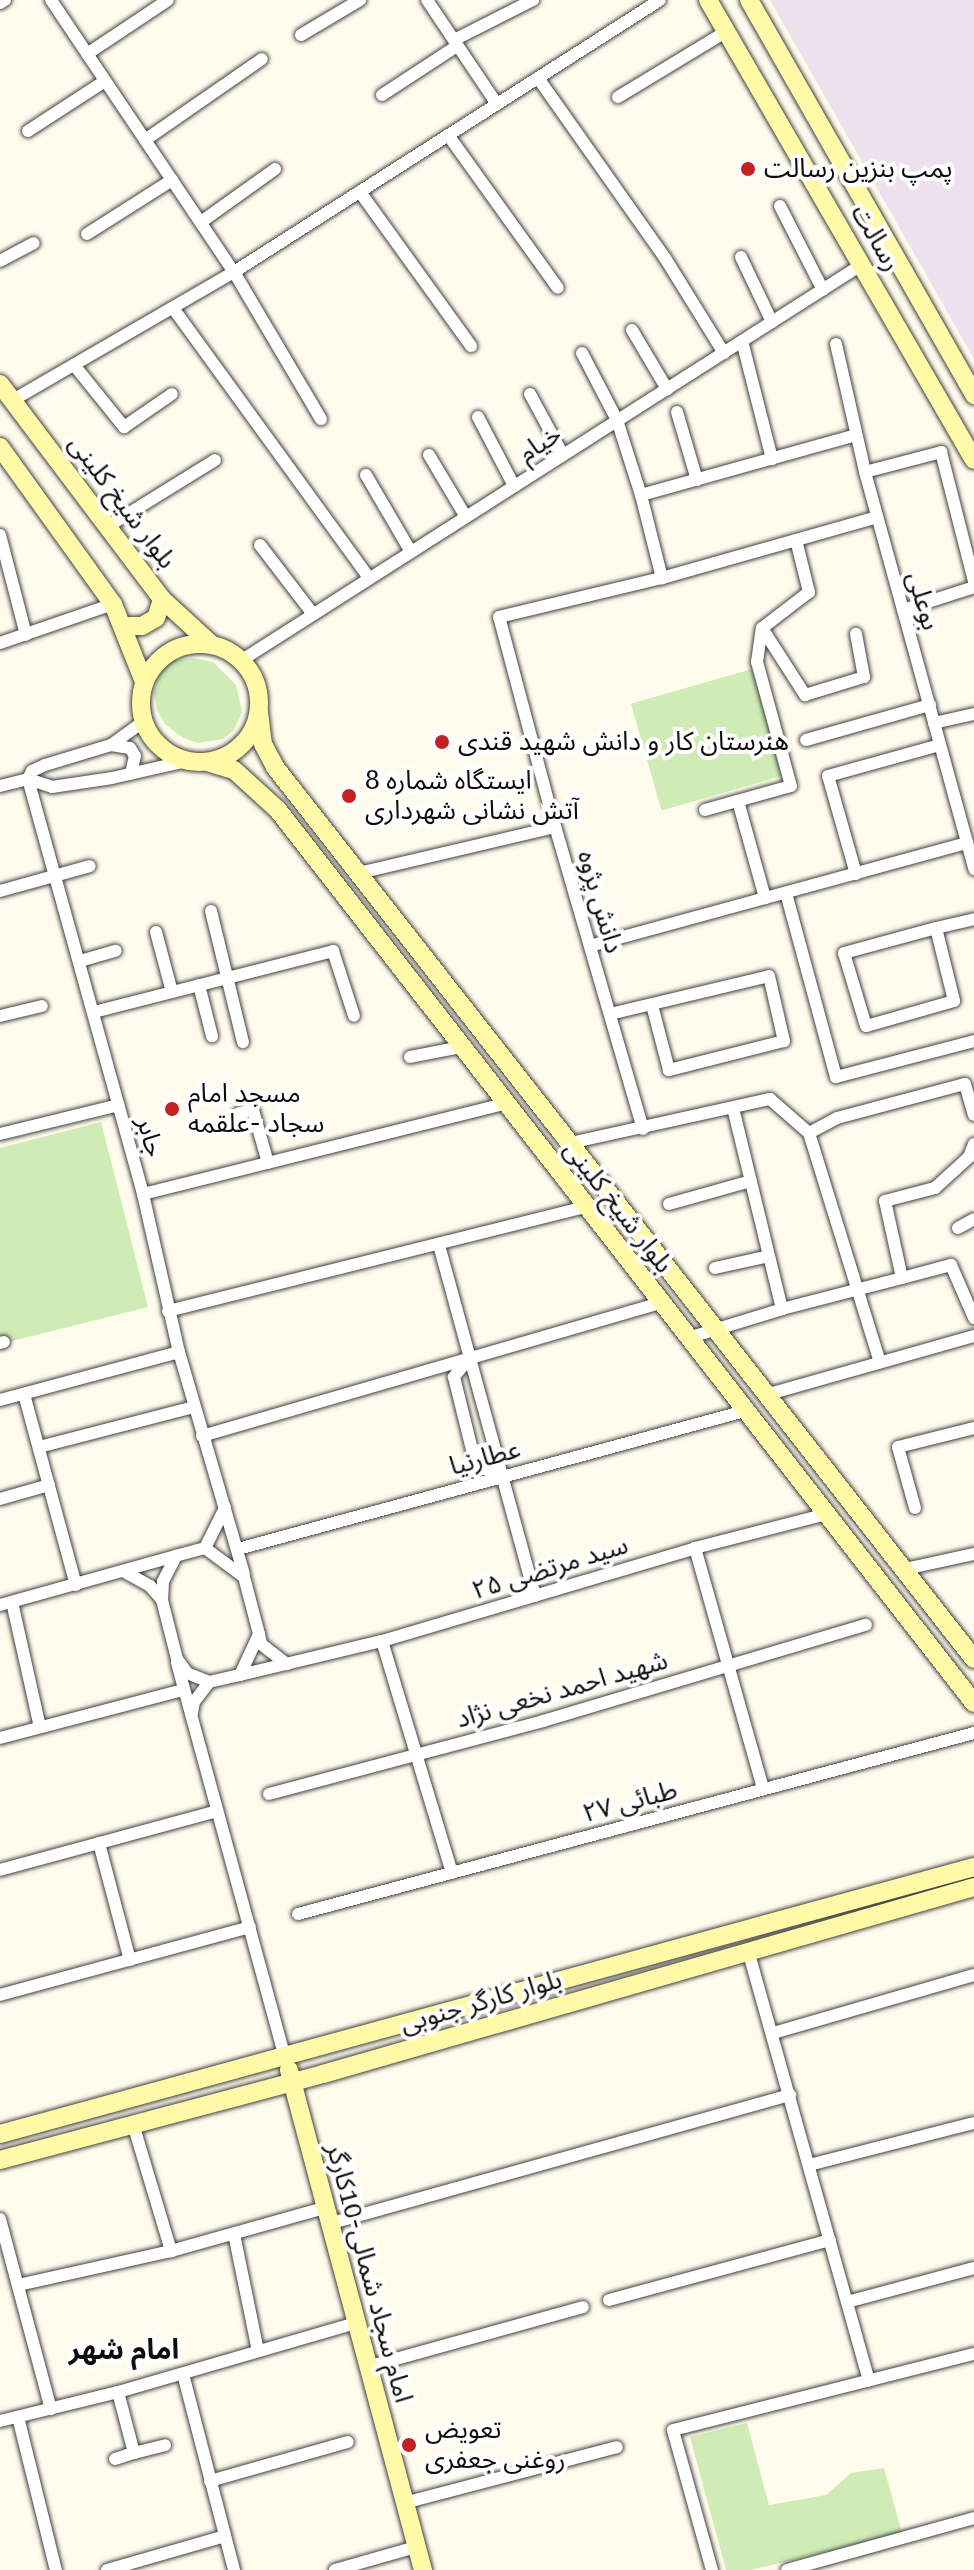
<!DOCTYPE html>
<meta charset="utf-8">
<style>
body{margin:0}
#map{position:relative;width:974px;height:2570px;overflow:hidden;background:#fffced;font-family:"Roboto Serif","Noto Sans Arabic",serif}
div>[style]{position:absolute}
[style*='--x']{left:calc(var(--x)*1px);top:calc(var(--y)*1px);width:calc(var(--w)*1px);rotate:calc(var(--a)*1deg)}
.industrial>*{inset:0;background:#ece1ec}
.green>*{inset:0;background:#cfebb6;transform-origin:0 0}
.roads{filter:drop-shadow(0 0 2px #404040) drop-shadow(0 0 2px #404040)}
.street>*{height:12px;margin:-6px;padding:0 6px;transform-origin:6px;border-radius:6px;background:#fff}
.secondary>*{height:18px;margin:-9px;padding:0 9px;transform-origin:9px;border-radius:9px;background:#fff9a8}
.secondary>.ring{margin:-9px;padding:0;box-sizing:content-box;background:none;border:18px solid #fff9a8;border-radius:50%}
.dots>*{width:22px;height:22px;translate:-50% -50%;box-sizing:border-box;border:4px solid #fff;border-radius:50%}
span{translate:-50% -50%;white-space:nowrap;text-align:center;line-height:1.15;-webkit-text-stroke:8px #fff;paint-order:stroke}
.poi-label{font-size:26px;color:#0d0d0d}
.left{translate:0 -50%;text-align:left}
.street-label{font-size:26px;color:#0d0d0d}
.neighbourhood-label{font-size:28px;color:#0d0d0d;font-weight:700}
</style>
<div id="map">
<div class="industrial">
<div style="clip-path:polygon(770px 0,974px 0,974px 359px)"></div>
</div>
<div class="green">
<div style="clip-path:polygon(192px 658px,213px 662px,236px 685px,242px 712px,234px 730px,223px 739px,198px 743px,183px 738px,165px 724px,157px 710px,154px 692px,159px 674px,172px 661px)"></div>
<div style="left:752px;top:669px;width:111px;height:126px;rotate:74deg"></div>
<div style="clip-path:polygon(101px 1122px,148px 1307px,0 1344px,0 1148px)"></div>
<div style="clip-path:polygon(747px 2423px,769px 2505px,826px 2495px,851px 2473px,884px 2468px,902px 2533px,751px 2570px,726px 2570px,690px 2437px)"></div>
</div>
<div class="roads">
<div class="street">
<div style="--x:51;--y:0;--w:328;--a:56.1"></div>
<div style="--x:234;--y:272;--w:171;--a:59.4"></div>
<div style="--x:427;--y:0;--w:125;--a:56.1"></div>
<div style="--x:0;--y:3;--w:6;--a:-31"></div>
<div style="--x:301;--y:35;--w:69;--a:-30.7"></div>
<div style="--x:454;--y:40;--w:89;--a:-26.9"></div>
<div style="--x:87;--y:54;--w:97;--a:-33.7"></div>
<div style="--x:538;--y:78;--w:220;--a:54.8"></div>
<div style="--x:665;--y:258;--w:112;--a:58.2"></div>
<div style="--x:382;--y:95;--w:90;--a:-33.2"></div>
<div style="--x:618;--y:97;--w:127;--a:-31.2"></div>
<div style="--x:28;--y:131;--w:92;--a:-33"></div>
<div style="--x:448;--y:135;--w:188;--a:54.3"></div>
<div style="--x:145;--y:140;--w:142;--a:-34.7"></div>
<div style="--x:360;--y:192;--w:190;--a:54.2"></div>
<div style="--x:780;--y:206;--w:94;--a:62.9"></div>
<div style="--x:201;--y:222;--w:91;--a:-35.6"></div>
<div style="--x:87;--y:234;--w:101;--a:-32.4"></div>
<div style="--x:741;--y:257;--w:72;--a:64.5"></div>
<div style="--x:0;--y:261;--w:38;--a:-28"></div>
<div style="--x:173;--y:308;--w:334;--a:54"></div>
<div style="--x:632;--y:330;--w:69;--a:59.3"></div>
<div style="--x:742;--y:341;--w:122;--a:75.7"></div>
<div style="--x:836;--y:344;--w:131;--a:77.2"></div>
<div style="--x:865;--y:472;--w:412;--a:74.6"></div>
<div style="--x:582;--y:353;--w:76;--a:62.4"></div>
<div style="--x:617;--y:420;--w:79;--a:72.3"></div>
<div style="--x:641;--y:495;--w:86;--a:75.8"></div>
<div style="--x:74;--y:365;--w:80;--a:51.1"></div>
<div style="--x:124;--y:427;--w:58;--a:-34.5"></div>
<div style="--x:530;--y:394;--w:69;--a:61.6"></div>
<div style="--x:13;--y:400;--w:255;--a:-30.1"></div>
<div style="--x:234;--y:272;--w:505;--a:-32.56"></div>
<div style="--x:677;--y:412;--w:71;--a:73.6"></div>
<div style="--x:478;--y:417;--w:78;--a:62.4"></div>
<div style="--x:429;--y:455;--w:72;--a:59.2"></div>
<div style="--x:865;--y:472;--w:79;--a:-14.7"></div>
<div style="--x:941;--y:452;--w:133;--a:75.7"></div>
<div style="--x:366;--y:475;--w:89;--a:59.7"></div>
<div style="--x:641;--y:495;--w:223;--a:-15.6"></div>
<div style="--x:107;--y:527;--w:127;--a:-31.8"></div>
<div style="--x:0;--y:535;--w:103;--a:75.4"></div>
<div style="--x:796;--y:540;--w:54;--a:76"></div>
<div style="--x:809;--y:592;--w:59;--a:142.5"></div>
<div style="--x:762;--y:628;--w:80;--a:57.3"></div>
<div style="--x:805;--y:695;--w:62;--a:-17"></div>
<div style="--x:864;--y:677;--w:44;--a:-100.5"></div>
<div style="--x:260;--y:545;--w:87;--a:52.5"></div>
<div style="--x:903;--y:610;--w:75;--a:-17.9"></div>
<div style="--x:0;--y:643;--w:120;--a:-19"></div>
<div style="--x:242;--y:660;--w:734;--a:-32.54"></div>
<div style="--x:934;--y:723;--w:41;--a:-12.7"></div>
<div style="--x:806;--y:740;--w:129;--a:-15.8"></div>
<div style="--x:111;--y:745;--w:19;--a:9"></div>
<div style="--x:130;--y:748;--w:9;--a:58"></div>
<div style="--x:135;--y:756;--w:18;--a:103"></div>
<div style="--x:28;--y:779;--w:431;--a:74.5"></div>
<div style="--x:143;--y:1194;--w:162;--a:77.2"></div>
<div style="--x:179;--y:1352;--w:231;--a:73.7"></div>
<div style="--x:28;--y:779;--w:25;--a:18"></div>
<div style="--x:52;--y:787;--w:61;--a:-8.5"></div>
<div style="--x:112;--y:778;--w:77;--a:-12.8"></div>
<div style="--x:28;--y:779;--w:9;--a:-63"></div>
<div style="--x:32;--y:771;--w:14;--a:-25"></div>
<div style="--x:45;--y:765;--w:69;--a:-16.9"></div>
<div style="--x:111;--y:745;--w:39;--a:-36"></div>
<div style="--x:0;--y:786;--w:29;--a:-14"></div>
<div style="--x:738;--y:801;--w:101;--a:74.4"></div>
<div style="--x:705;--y:810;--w:89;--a:-15.6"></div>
<div style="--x:791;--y:786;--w:129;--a:-105.3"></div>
<div style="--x:757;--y:662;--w:34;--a:-82"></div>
<div style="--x:359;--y:873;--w:201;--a:-13.2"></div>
<div style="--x:856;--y:874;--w:102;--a:-105.9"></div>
<div style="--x:828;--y:776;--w:116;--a:-15.5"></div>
<div style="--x:0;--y:891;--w:93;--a:-15.5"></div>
<div style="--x:786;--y:893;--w:191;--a:74.8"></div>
<div style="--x:836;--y:1077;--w:143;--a:-14.6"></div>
<div style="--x:211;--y:911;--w:135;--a:76.3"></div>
<div style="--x:936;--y:928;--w:75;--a:76.1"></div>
<div style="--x:954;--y:1001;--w:91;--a:164.1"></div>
<div style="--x:866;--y:1026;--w:76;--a:-106.8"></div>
<div style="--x:844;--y:953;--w:95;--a:-15.2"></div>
<div style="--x:936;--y:928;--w:39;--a:-13"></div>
<div style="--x:156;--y:932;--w:62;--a:75.1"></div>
<div style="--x:590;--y:946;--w:391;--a:-15.3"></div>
<div style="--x:80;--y:961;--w:37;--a:-16"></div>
<div style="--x:199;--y:985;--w:53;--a:75.7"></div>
<div style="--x:94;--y:1012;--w:247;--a:-14.3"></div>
<div style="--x:333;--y:951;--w:68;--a:72.1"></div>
<div style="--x:610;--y:1014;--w:163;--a:-13.4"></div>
<div style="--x:769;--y:976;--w:67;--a:77"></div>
<div style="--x:784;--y:1041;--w:119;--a:165.8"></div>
<div style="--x:669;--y:1070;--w:67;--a:-104.7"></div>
<div style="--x:0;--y:1016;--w:43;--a:-13.4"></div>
<div style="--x:410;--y:1057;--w:52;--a:-11.1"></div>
<div style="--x:733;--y:1108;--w:207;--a:76.3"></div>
<div style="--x:239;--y:1113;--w:14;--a:-12"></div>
<div style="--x:253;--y:1110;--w:55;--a:74.2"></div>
<div style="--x:643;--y:1129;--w:315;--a:-106.2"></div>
<div style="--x:555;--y:827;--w:217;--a:-104.9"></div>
<div style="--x:499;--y:617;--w:168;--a:-13.5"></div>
<div style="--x:662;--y:578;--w:223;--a:-15.8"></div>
<div style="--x:809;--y:1133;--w:32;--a:-28"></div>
<div style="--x:837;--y:1118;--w:132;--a:-14.9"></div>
<div style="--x:965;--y:1084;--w:32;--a:74"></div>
<div style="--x:0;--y:1134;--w:122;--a:-13.7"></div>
<div style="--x:570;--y:1143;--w:205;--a:-12.4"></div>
<div style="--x:770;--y:1099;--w:52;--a:41.1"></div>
<div style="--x:809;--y:1133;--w:240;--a:72.8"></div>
<div style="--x:143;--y:1194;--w:373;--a:-14"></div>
<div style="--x:669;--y:1204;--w:85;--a:-15.7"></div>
<div style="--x:958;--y:1228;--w:18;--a:-29"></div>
<div style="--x:439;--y:1245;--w:364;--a:74.7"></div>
<div style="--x:715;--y:1268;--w:55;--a:-12.5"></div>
<div style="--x:902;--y:1278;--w:51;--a:-14.9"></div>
<div style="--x:951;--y:1265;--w:58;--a:66.5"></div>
<div style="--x:168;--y:1311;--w:430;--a:-14"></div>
<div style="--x:688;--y:1338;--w:98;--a:-17.1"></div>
<div style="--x:782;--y:1309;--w:124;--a:-14.5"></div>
<div style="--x:902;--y:1278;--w:79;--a:-102.4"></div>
<div style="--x:885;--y:1201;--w:52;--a:-14.6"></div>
<div style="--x:935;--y:1188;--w:46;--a:-42.4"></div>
<div style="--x:969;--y:1157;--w:14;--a:-69"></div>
<div style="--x:0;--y:1343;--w:4;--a:-14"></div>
<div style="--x:470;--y:1357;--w:26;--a:129"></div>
<div style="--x:454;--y:1377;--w:92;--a:76.1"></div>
<div style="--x:476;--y:1466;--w:29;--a:20"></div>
<div style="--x:24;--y:1394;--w:198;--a:74.8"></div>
<div style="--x:769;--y:1394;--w:213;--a:-15.8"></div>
<div style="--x:0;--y:1400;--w:185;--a:-15"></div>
<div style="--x:202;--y:1436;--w:478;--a:-16.2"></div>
<div style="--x:39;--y:1447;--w:160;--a:-14.5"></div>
<div style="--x:0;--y:1499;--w:51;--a:-15.9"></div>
<div style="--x:915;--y:1508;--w:63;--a:-105.6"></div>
<div style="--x:898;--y:1447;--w:78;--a:-14"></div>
<div style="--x:205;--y:1548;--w:45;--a:-63.4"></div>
<div style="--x:695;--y:1548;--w:250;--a:74.2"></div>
<div style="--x:238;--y:1549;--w:525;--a:-15.23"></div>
<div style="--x:905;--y:1569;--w:71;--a:-12.3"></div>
<div style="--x:123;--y:1571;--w:31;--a:29"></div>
<div style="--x:150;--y:1586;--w:18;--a:49"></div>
<div style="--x:12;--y:1602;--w:128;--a:77.4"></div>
<div style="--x:0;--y:1605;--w:183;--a:-15.6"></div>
<div style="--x:259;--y:1634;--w:10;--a:79"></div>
<div style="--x:261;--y:1644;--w:33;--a:38"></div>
<div style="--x:382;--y:1641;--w:242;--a:73.2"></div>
<div style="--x:177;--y:1663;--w:409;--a:74.7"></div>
<div style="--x:240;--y:1675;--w:45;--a:-65.1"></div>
<div style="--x:259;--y:1634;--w:59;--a:-104.7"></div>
<div style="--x:244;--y:1577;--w:49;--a:-143.4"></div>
<div style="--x:205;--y:1548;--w:30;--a:165"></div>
<div style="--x:176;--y:1556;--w:29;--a:117"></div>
<div style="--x:163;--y:1582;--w:18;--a:93"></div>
<div style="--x:162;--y:1600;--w:61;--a:75.7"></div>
<div style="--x:177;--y:1659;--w:17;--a:54"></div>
<div style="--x:187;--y:1673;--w:24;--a:22"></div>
<div style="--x:209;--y:1682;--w:32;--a:-13"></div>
<div style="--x:240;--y:1675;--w:146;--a:-13.5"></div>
<div style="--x:382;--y:1641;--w:327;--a:-16.5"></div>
<div style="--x:695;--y:1548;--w:135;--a:-14.5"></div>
<div style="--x:192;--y:1713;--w:11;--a:-80"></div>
<div style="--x:194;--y:1702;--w:25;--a:-53"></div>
<div style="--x:0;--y:1738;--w:189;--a:-14.7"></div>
<div style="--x:269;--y:1794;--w:284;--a:-14.9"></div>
<div style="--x:543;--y:1721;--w:337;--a:-16.6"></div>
<div style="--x:99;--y:1843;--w:121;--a:75.2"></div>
<div style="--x:0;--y:1870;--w:225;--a:-15.2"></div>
<div style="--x:298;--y:1914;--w:700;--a:-14.99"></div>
<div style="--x:749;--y:1954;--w:443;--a:74.3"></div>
<div style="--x:0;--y:1995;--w:259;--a:-15.2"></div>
<div style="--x:773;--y:2033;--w:209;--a:-16.1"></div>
<div style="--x:133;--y:2124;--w:133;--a:73.3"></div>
<div style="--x:809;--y:2165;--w:170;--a:-14.3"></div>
<div style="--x:0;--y:2219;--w:197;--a:75"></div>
<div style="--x:328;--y:2224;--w:480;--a:-15.6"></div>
<div style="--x:234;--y:2234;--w:119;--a:78.4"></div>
<div style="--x:18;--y:2285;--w:157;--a:-12.5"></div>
<div style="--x:171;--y:2251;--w:159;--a:-15.7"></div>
<div style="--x:609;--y:2300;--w:229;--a:-15.2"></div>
<div style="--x:847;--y:2302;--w:131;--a:-15"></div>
<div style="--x:367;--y:2367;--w:224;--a:-15.5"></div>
<div style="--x:183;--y:2374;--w:203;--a:75.4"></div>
<div style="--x:18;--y:2417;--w:158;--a:76.1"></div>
<div style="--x:0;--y:2421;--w:122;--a:-13.8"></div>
<div style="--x:118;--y:2392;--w:247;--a:-16.2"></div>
<div style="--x:134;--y:2453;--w:32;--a:-14"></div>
<div style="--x:115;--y:2459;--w:20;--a:-18"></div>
<div style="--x:134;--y:2453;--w:63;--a:-104.7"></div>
<div style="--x:210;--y:2481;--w:143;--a:-15.8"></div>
<div style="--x:404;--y:2503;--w:220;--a:-14.7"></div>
<div style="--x:107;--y:2570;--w:123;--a:-16.1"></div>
<div style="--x:335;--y:2570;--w:84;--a:-15.9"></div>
<div style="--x:712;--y:2570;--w:145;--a:-105.6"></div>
<div style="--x:673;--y:2430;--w:310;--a:-14.2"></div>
<div style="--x:787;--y:2570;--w:194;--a:-15.5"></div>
</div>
<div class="secondary">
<div style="--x:708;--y:0;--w:531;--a:59.96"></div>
<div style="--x:749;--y:0;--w:455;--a:60.3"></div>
<div style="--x:0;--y:384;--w:269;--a:53"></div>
<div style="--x:162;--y:599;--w:67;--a:42.6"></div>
<div style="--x:0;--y:447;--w:193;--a:54.3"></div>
<div style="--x:113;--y:604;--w:84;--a:68.3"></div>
<div style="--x:123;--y:626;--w:19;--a:0"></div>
<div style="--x:142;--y:626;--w:16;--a:-30"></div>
<div style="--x:156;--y:618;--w:20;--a:-72"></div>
<div class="ring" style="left:141px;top:644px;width:100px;height:100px"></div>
<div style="--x:259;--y:712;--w:32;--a:83"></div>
<div style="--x:263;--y:744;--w:26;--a:62"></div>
<div style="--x:275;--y:767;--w:1133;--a:51.92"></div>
<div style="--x:207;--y:762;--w:28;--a:17"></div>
<div style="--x:234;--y:770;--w:59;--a:42.3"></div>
<div style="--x:278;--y:810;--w:1132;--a:52.07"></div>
<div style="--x:289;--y:2070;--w:518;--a:75"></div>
<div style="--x:0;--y:2134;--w:1010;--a:-15.33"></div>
<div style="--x:0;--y:2160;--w:334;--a:-14.9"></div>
<div style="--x:323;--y:2074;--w:677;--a:-16.03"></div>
</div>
</div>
<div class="dots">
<div style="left:748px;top:169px;background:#c22123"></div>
<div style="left:442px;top:742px;background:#c22123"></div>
<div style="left:349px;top:796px;background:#c22123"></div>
<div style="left:172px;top:1109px;background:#c22123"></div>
<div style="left:409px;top:2445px;background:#c22123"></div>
</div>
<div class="poi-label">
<span class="left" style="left:764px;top:169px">پمپ بنزین رسالت</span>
<span class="left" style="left:458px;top:742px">هنرستان کار و دانش شهید قندی</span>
<span class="left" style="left:365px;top:796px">ایستگاه شماره 8<br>آتش نشانی شهرداری</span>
<span class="left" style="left:188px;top:1109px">مسجد امام<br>سجاد -علقمه</span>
<span class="left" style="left:425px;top:2445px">تعویض<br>روغنی جعفری</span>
</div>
<div class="street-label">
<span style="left:876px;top:238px;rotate:60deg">رسالت</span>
<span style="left:540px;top:444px;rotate:-33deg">خیام</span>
<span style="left:122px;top:502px;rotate:53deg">بلوار شیخ کلینی</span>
<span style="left:923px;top:601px;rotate:74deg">بوعلی</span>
<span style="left:600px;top:902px;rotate:74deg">دانش پژوه</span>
<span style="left:150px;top:1137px;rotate:75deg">جابر</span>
<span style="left:618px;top:1207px;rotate:52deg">بلوار شیخ کلینی</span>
<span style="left:485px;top:1458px;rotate:-15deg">عطارنیا</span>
<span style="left:550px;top:1568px;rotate:-17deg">۲۵ سید مرتضی</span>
<span style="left:562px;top:1690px;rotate:-16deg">شهید احمد نخعی نژاد</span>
<span style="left:630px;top:1802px;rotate:-15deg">طبائی ۲۷</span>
<span style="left:481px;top:2002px;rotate:-16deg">بلوار کارگر جنوبی</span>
<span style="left:369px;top:2273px;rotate:75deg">امام سجاد شمالی-10کارگر</span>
</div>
<div class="neighbourhood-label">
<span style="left:124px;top:2350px">امام شهر</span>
</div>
</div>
